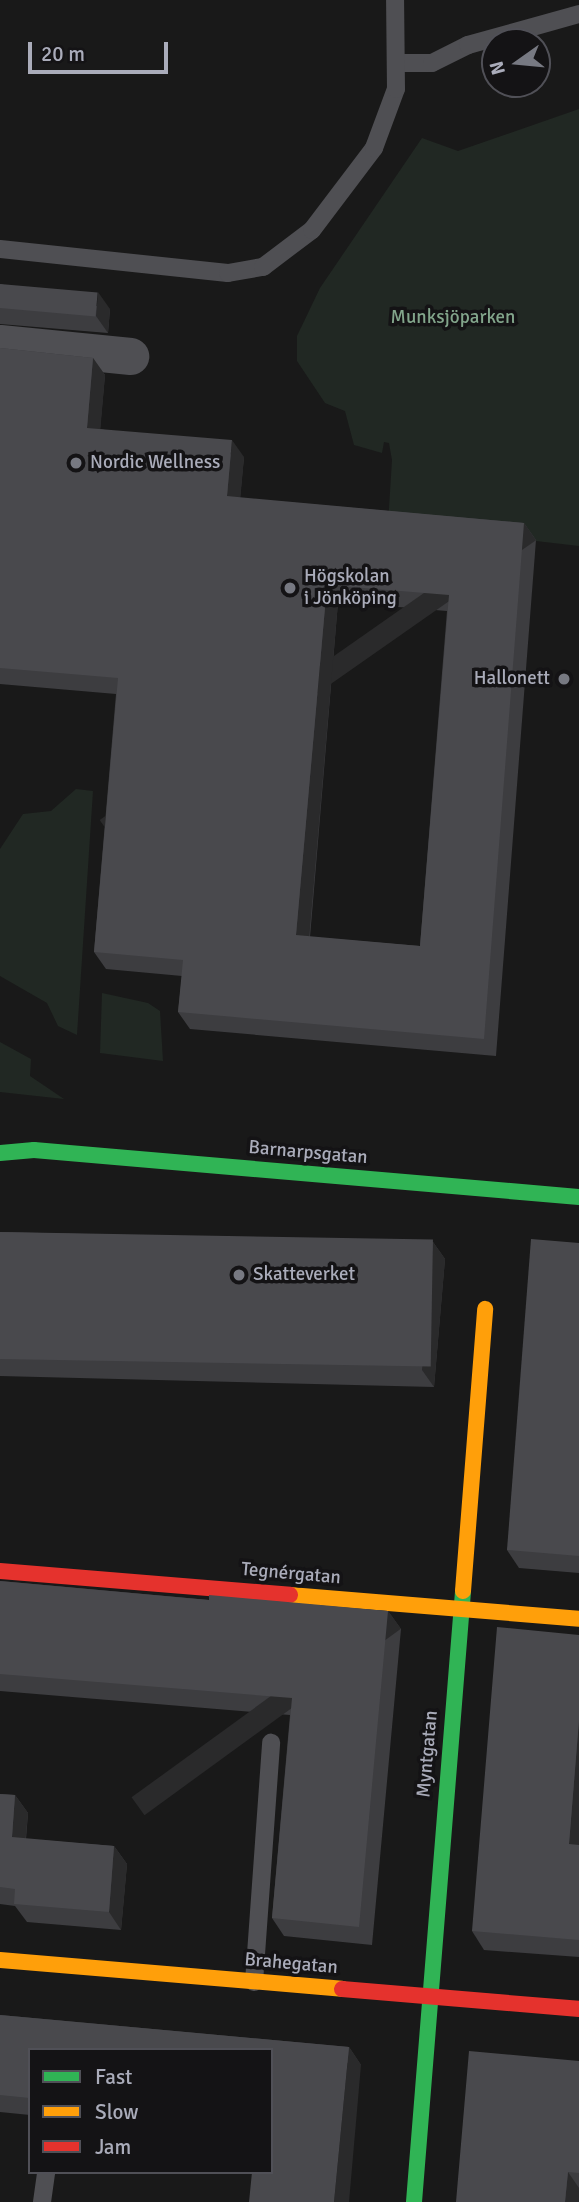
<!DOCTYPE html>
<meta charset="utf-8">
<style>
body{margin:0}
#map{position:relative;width:579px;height:2202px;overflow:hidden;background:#191919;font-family:Signika,sans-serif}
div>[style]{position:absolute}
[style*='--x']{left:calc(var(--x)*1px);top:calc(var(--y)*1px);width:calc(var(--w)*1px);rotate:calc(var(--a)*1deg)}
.green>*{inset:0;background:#212823}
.lane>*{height:18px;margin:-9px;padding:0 9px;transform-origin:9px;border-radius:9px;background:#4f4f53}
.street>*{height:37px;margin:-18.5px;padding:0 18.5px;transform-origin:18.5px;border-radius:18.5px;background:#4f4f53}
.fast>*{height:16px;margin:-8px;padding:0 8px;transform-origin:8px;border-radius:8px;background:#30b455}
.slow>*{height:16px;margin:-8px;padding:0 8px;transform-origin:8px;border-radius:8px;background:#ff9f0a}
.jam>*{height:16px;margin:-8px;padding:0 8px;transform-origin:8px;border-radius:8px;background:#e5322d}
.wall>*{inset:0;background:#3d3d40}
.shaded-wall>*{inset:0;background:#2a2a2b;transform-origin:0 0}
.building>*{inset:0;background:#49494d;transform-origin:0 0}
.dots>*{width:19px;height:19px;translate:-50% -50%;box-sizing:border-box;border:4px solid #141315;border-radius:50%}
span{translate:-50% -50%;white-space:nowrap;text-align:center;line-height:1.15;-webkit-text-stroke:7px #141315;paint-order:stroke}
.park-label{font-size:19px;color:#82a58b}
.poi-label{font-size:19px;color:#aaacba}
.left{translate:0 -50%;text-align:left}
.right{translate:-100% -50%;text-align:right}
.street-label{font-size:19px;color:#aaacba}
.legend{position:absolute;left:28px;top:2048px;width:245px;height:126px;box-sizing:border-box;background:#141315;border:2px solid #505057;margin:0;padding:9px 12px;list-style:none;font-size:21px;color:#aaacba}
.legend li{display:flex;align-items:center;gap:14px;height:35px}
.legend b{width:35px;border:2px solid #505057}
.north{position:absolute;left:481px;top:28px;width:70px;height:70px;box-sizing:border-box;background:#141315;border:2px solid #505057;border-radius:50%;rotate:255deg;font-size:19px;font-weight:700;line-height:28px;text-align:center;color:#aaacba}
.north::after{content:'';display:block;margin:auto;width:24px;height:32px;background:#777982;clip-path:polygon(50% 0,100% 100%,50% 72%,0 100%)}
.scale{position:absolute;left:28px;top:42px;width:140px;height:32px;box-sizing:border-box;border:4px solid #aaacba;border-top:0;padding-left:9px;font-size:21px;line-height:24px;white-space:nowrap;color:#aaacba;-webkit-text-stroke:5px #141315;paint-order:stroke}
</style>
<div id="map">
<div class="green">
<div style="clip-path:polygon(579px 109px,579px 546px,388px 524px,392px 460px,389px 443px,384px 442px,382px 453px,354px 445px,345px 411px,325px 403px,297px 361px,297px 336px,320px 288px,422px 138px,458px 151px)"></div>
<div style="clip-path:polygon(76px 789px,93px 791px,77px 1035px,58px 1026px,47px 1003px,0 976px,0 849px,23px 814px,51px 811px)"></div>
<div style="clip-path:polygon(102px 993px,148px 1003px,160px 1011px,163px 1061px,100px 1053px)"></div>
<div style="clip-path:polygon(0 1042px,31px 1059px,30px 1076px,64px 1099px,0 1092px)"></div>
</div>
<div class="lane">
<div style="--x:396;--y:63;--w:36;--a:0"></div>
<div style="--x:432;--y:63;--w:40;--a:-26.6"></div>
<div style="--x:468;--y:45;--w:115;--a:-15.6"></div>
<div style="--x:0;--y:249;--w:229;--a:6"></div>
<div style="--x:228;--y:273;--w:36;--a:-10"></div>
<div style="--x:263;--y:267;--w:61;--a:-37.1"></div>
<div style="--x:312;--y:230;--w:103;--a:-52.9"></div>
<div style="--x:374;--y:148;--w:63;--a:-69.6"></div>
<div style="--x:396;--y:89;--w:89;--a:-90.6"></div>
<div style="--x:254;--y:1982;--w:240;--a:-85.9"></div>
<div style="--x:42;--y:2202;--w:30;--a:-82"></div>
</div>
<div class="street">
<div style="--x:0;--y:343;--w:131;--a:5.7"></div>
</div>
<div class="fast">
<div style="--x:0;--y:1153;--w:34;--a:-5"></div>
<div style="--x:34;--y:1150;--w:547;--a:4.93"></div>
<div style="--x:414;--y:2202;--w:613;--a:-85.41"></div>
</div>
<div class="slow">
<div style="--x:463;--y:1591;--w:283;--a:-85.5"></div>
<div style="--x:290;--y:1595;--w:290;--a:4.7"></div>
<div style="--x:0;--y:1960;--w:343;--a:4.8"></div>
</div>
<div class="jam">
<div style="--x:0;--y:1571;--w:291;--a:4.7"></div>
<div style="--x:342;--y:1989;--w:238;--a:4.8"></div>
</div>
<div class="wall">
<div style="clip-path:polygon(0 284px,110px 309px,108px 333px,0 324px)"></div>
<div style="clip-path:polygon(evenodd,0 348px,93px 358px,105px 375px,100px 429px,244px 457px,240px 498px,524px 523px,536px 540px,496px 1056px,190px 1029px,178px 1012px,182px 976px,106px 969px,94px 952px,116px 694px,0 684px,0 348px,338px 602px,447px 611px,420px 946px,310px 937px,338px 602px)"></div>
<div style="clip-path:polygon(0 1232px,433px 1242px,445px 1259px,434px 1387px,0 1376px)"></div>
<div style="clip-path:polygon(579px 1243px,579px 1573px,519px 1568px,507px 1550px)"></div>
<div style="clip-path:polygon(0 1581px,209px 1600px,388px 1611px,401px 1629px,372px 1945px,284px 1936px,272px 1918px,290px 1715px,0 1691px)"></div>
<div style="clip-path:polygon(579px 1635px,579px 1957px,484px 1950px,472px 1931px)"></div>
<div style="clip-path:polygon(0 1794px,15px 1795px,28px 1813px,26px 1839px,114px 1846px,127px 1864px,121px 1930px,27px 1922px,15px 1906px,0 1904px)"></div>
<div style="clip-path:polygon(0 2015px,349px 2047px,361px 2065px,271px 2050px,30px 2050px,30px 2115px,0 2112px)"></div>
<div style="clip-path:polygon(579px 2061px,579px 2202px,456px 2202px)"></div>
</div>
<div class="shaded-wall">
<div style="clip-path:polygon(98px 292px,110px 309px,108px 333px,96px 316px)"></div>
<div style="clip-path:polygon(93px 358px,105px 375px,99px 445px,87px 428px)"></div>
<div style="clip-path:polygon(232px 440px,244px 457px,239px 513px,227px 496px)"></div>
<div style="left:524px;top:523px;width:21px;height:518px;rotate:55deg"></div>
<div style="clip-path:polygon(327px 585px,338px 602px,308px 952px,296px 935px)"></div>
<div style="clip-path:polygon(433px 1242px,445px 1259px,434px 1387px,422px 1370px)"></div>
<div style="left:388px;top:1611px;width:22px;height:317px;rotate:54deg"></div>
<div style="clip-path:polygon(579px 1720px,579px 1858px,569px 1844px)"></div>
<div style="clip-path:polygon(15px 1795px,28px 1813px,24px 1856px,12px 1837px)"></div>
<div style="clip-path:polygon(114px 1846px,127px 1864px,121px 1930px,109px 1912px)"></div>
<div style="clip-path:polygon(349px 2047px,361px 2065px,349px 2202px,334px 2202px)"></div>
<div style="clip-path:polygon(568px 2172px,579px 2188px,579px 2202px,565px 2202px)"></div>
</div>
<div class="building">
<div style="left:0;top:284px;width:98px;height:24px;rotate:5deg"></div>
<div style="clip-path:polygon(evenodd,0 348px,93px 358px,87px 428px,232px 440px,227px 496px,524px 523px,484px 1039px,178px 1012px,183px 960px,94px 952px,118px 678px,0 668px,0 348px,327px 585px,449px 595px,420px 946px,296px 935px,327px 585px)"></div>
<div style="left:0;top:1232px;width:433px;height:127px;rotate:1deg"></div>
<div style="clip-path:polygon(531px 1239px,579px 1243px,579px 1556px,507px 1550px)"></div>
<div style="clip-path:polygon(0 1581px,209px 1600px,209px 1595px,388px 1611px,359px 1927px,272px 1918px,292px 1698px,0 1674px)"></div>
<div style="clip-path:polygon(497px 1627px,579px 1635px,579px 1720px,569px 1844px,579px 1845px,579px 1940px,472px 1931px)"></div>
<div style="clip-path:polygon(0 1794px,15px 1795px,12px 1837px,114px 1846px,109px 1912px,14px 1904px,15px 1889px,0 1887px)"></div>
<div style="clip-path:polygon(0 2015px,349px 2047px,334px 2202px,249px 2202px,252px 2172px,271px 2172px,271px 2050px,30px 2050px,30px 2098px,0 2095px)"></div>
<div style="clip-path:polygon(469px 2051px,579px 2061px,579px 2173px,568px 2172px,565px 2202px,456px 2202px)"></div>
</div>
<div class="dots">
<div style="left:76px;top:463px;background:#777982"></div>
<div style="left:290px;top:588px;background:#777982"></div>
<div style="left:564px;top:679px;background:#777982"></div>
<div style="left:239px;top:1275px;background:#777982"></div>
</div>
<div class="park-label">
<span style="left:453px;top:318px">Munksjöparken</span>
</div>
<div class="poi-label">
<span class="left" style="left:90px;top:463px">Nordic Wellness</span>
<span class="left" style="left:304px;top:588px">Högskolan<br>i Jönköping</span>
<span class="right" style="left:550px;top:679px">Hallonett</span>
<span class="left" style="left:253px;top:1275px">Skatteverket</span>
</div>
<div class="street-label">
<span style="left:308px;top:1153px;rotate:5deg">Barnarpsgatan</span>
<span style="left:291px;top:1574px;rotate:5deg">Tegnérgatan</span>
<span style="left:428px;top:1754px;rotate:-85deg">Myntgatan</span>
<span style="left:291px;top:1964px;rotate:5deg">Brahegatan</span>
</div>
<ul class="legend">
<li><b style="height:9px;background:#30b455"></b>Fast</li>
<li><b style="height:9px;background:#ff9f0a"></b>Slow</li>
<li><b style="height:9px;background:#e5322d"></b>Jam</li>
</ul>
<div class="north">N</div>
<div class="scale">20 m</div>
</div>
